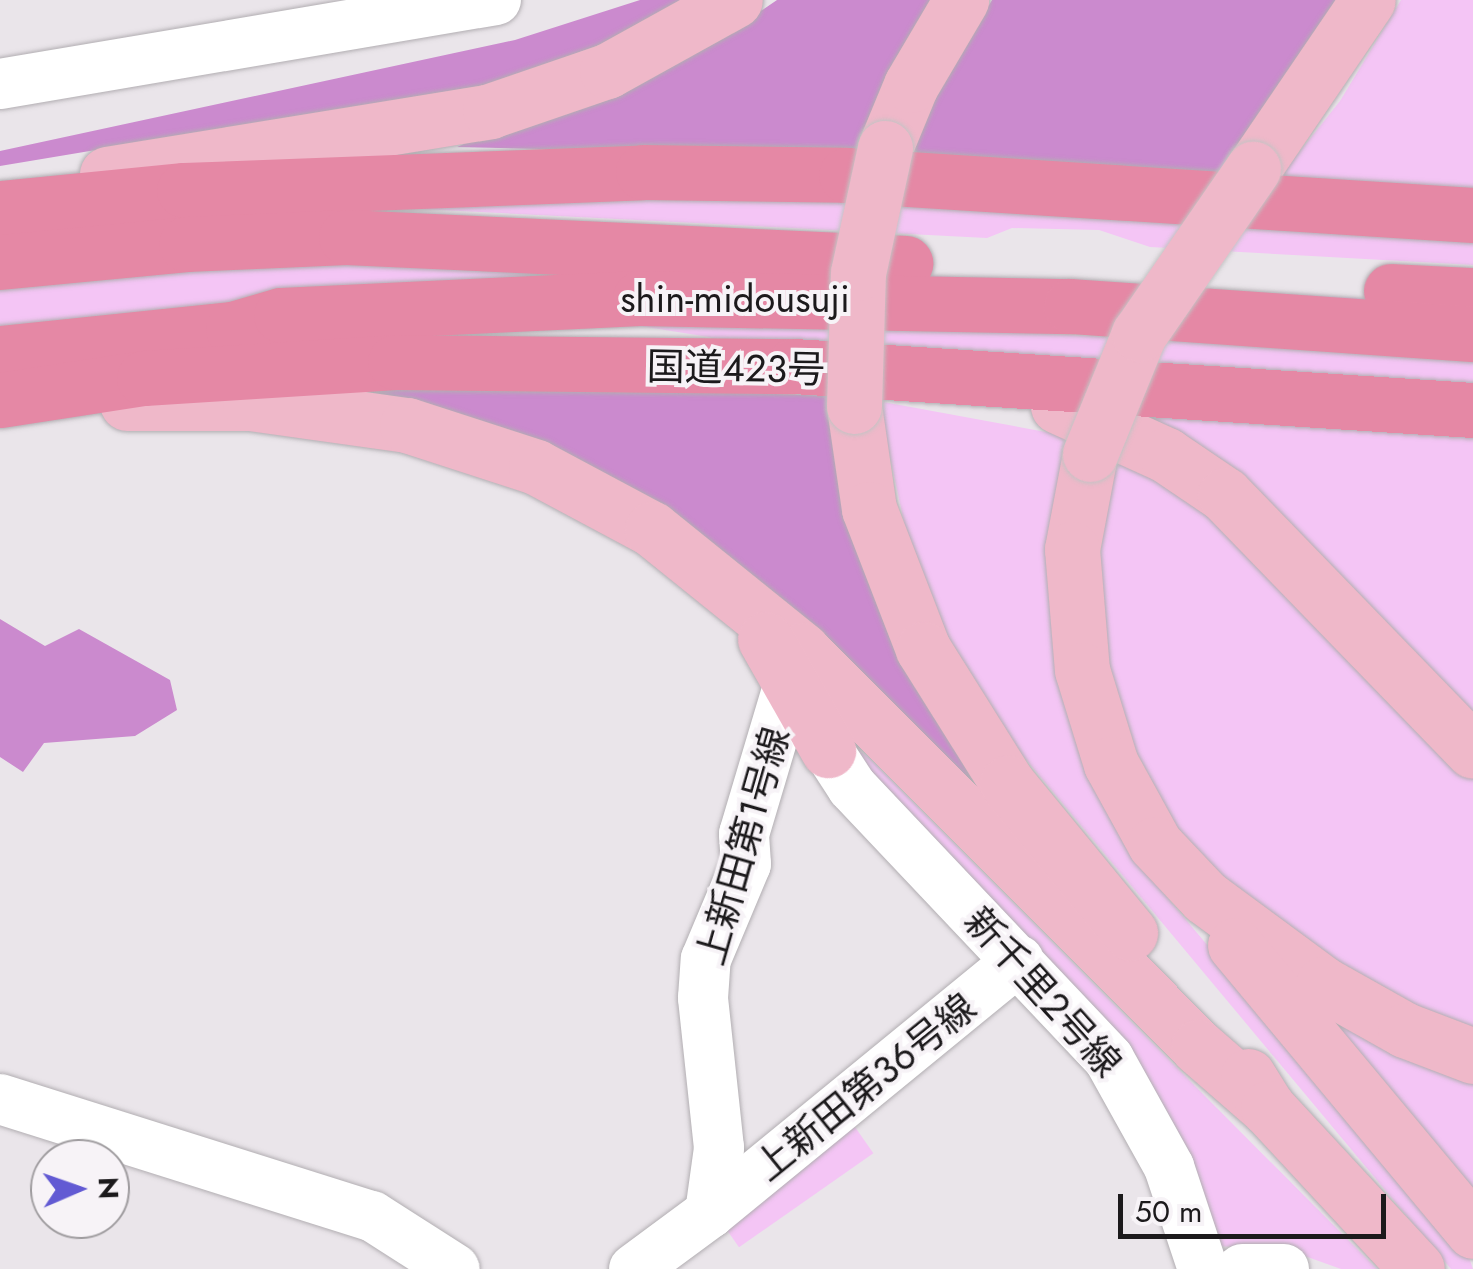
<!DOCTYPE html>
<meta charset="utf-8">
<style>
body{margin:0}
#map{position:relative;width:1473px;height:1269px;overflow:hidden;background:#eae5ea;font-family:Jost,"Noto Sans JP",sans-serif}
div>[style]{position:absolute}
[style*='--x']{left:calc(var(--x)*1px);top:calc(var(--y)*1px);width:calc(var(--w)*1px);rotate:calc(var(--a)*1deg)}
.green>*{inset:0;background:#f4c5f5;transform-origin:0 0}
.forest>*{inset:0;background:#cb8ace}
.roads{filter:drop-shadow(0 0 2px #b2aeb2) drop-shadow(0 0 2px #b2aeb2)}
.minor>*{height:50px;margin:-25px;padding:0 25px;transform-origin:25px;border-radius:25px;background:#fff}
.major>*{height:55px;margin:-27.5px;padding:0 27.5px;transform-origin:27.5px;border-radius:27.5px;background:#efb8c9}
.highway>*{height:55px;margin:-27.5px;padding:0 27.5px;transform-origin:27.5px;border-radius:27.5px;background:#e588a5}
.bridges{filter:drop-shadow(0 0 2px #c4c3c4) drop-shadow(0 0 2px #c4c3c4)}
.major-bridge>*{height:55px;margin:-27.5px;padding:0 27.5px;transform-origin:27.5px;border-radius:27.5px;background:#efb8c9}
span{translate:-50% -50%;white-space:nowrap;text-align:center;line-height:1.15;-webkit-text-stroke:8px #f7f3f7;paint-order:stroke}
.street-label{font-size:38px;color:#1c1a1c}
.north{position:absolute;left:30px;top:1139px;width:100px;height:100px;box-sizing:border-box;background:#f7f3f7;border:2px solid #9f9c9f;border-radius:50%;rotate:88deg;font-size:28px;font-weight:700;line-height:40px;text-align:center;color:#1c1a1c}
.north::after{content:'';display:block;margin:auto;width:35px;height:45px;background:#625ad3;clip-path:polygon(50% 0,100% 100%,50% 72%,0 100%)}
.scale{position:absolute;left:1118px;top:1194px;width:268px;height:45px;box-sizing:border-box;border:5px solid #1c1a1c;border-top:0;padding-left:12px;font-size:30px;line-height:35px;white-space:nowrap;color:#1c1a1c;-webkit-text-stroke:8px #f7f3f7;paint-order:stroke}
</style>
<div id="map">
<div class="green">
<div style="clip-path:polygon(1401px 0,1473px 0,1473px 191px,1277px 180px,1340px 101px)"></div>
<div style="clip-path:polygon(558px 185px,1473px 229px,1473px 265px,1150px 247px,1099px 230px,1012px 228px,987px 238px,400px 208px)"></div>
<div style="clip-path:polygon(206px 253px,884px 273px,1473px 304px,0 331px,0 274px)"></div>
<div style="clip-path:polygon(634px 325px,937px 328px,1473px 356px,1473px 391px,715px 338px)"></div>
<div style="clip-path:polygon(878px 401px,1073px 437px,1064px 481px,1159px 888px,1467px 1252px,1473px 1269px,1451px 1269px,1013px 744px,950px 643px,907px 536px)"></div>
<div style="clip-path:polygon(1145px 415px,1473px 429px,1473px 715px,1255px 492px)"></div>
<div style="clip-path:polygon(1115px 451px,1191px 498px,1473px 778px,1473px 1030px,1429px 1015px,1254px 917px,1177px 829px,1134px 747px,1109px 664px,1100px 558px)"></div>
<div style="clip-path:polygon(845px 740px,869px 758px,1377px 1269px,1341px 1269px,1288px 1250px,1215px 1246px,1198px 1200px,859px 771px)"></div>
<div style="clip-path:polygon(1315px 1012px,1473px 1078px,1473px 1207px)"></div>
<div style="left:855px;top:1127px;width:32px;height:164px;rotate:55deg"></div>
</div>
<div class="forest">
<div style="clip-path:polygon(640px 0,694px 0,641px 29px,498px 83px,0 166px,0 151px,515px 40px)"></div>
<div style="clip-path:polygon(777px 0,933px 0,863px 157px,457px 147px,749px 19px)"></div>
<div style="clip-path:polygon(992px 0,1344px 0,1221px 177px,907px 162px,920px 124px)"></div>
<div style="clip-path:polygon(534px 386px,834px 396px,999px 808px,774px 602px,329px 391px)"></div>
<div style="clip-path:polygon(0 619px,45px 646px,79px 629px,170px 680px,177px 710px,135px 736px,44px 743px,23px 772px,0 757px)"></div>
</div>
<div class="roads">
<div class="minor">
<div style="--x:0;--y:84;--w:503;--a:-9.61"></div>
<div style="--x:828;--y:750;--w:44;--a:57"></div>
<div style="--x:852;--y:787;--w:374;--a:46.6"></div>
<div style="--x:1109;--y:1059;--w:124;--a:60.9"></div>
<div style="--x:1169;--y:1167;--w:108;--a:71.6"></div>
<div style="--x:0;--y:1099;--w:390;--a:17.5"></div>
<div style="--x:372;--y:1216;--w:98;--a:32.6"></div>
<div style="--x:710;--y:1213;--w:399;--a:-39.3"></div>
<div style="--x:634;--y:1269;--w:94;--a:-36.4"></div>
<div style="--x:710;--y:1213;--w:66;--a:-82.1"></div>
<div style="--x:719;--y:1148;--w:151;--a:-96.1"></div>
<div style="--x:703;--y:998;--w:39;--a:-86"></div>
<div style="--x:706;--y:959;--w:103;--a:-67.2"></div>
<div style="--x:746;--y:864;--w:30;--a:-94"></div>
<div style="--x:744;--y:834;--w:158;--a:-73.4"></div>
<div style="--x:1242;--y:1269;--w:42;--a:0"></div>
</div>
<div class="major">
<div style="--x:885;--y:148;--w:68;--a:-67.6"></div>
<div style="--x:911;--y:85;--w:99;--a:-59.5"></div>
<div style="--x:1253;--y:169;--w:204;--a:-55.8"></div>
<div style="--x:107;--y:174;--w:388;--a:-9.3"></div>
<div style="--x:490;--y:111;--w:124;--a:-18.9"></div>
<div style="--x:607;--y:71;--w:146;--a:-29"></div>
<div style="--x:127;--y:403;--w:123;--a:0"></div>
<div style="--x:250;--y:403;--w:159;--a:8"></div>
<div style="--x:407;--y:425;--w:136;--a:18"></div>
<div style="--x:536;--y:467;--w:132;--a:28.1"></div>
<div style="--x:652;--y:529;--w:193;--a:38.9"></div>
<div style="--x:802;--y:650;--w:561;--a:45.07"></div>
<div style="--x:1198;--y:1047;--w:93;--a:41.1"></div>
<div style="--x:854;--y:406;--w:104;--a:81.7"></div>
<div style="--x:869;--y:509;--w:150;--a:68.9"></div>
<div style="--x:923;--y:649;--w:158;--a:57.9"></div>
<div style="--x:1007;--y:783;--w:194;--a:50.6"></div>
<div style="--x:1058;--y:406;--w:119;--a:24.4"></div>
<div style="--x:1166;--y:455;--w:71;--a:34.1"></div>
<div style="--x:1225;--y:495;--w:356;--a:45.9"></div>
<div style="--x:1090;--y:454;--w:97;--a:100.7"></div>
<div style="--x:1072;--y:549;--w:121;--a:85.3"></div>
<div style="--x:1082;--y:670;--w:98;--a:72.9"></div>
<div style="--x:1111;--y:764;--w:91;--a:61.2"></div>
<div style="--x:1155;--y:844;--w:73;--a:46.7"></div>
<div style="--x:1205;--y:897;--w:147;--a:36.4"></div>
<div style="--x:1323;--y:984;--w:94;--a:29.3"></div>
<div style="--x:1405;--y:1030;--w:73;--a:20.9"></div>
<div style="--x:765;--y:639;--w:128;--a:60.4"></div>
<div style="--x:1235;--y:945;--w:372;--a:50.2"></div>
<div style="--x:1248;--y:1076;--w:38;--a:58"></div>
<div style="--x:1268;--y:1108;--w:219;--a:47.2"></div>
</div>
<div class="highway">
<div style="--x:0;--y:208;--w:185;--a:-5.6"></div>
<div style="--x:184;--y:190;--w:459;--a:-2.2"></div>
<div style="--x:643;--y:172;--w:203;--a:0.8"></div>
<div style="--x:846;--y:175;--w:628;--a:3.65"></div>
<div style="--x:0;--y:262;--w:187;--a:-5.5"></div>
<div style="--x:186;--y:244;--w:160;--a:-2.5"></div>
<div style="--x:346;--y:237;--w:560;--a:2.66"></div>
<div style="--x:1391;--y:291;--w:82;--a:2.8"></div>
<div style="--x:0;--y:353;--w:234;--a:-5.9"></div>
<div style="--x:233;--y:329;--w:50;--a:-16.3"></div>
<div style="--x:281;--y:315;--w:359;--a:-2.7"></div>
<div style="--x:640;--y:298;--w:431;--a:1.1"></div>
<div style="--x:1071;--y:306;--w:403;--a:4"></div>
<div style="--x:0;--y:400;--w:146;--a:-8.7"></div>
<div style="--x:144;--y:378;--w:252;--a:-3.6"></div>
<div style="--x:395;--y:362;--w:399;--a:0.6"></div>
<div style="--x:794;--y:366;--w:680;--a:3.71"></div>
</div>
</div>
<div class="bridges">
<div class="major-bridge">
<div style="--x:854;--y:406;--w:133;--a:-88.3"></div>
<div style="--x:858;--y:273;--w:128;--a:-77.8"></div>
<div style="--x:1090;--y:454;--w:130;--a:-67.8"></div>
<div style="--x:1139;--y:334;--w:201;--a:-55.4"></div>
</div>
</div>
<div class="street-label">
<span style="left:735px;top:299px">shin-midousuji</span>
<span style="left:736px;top:368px;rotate:1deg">国道423号</span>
<span style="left:743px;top:846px;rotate:-74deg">上新田第1号線</span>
<span style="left:1043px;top:992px;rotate:48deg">新千里2号線</span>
<span style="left:865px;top:1087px;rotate:-39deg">上新田第36号線</span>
</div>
<div class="north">N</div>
<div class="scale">50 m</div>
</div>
